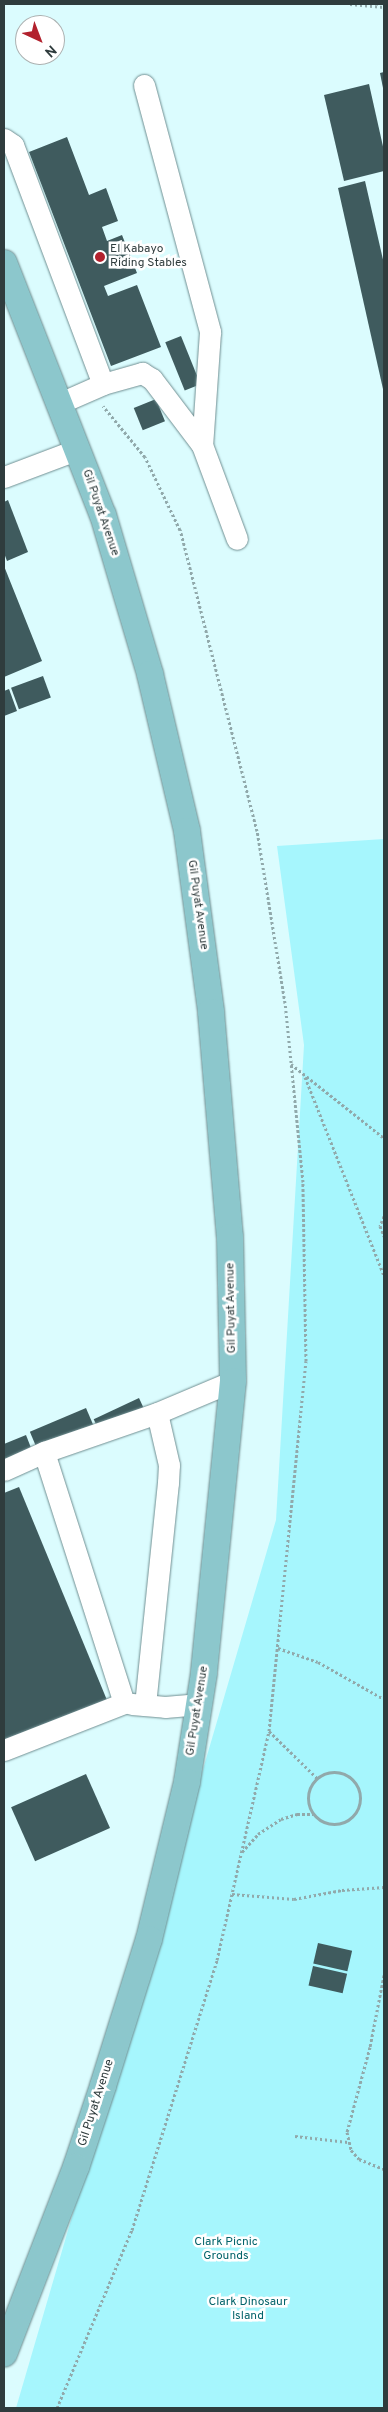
<!DOCTYPE html>
<style>
body{margin:0}
#map{position:relative;width:388px;height:2412px;overflow:hidden;background:#dbfcfe;font-family:Overpass,sans-serif}
div>[style]{position:absolute}
[style*='--x']{left:calc(var(--x)*1px);top:calc(var(--y)*1px);width:calc(var(--w)*1px);rotate:calc(var(--a)*1deg)}
.green>*{inset:0;background:#a6f6fd}
.building>*{inset:0;background:#3f5b5e;transform-origin:0 0}
.path>*{height:3px;margin-top:-1.5px;transform-origin:0;background:repeating-linear-gradient(90deg,#91a9ab 0 2.5px,transparent 0 5px)}
.path>.ring{margin:-1.5px;padding:0;box-sizing:content-box;background:none;border:3px solid #91a9ab;border-radius:50%}
.roads{filter:drop-shadow(0 0 1px #718f92) drop-shadow(0 0 1px #718f92)}
.minor>*{height:21px;margin:-10.5px;padding:0 10.5px;transform-origin:10.5px;border-radius:10.5px;background:#fff}
.major>*{height:26px;margin:-13px;padding:0 13px;transform-origin:13px;border-radius:13px;background:#8cc7cc}
.dots>*{width:14px;height:14px;translate:-50% -50%;box-sizing:border-box;border:2px solid #fff;border-radius:50%}
span{translate:-50% -50%;white-space:nowrap;text-align:center;line-height:1.15;-webkit-text-stroke:5px #fff;paint-order:stroke}
.poi-label{font-size:12px;color:#2f3c3d}
.left{translate:0 -50%;text-align:left}
.street-label{font-size:12px;color:#2f3c3d}
.park-label{font-size:12px;color:#04646b}
.frame{position:absolute;inset:0;border:5px solid #2f3c3d;pointer-events:none}
.north{position:absolute;left:15px;top:15px;width:50px;height:50px;box-sizing:border-box;background:#fff;border:1px solid #acb1b1;border-radius:50%;rotate:137deg;font-size:14px;font-weight:700;line-height:20px;text-align:center;color:#2f3c3d}
.north::after{content:'';display:block;margin:auto;width:18px;height:22px;background:#b2212d;clip-path:polygon(50% 0,100% 100%,50% 72%,0 100%)}
</style>
<div id="map">
<div class="green">
<div style="clip-path:polygon(384px 839px,384px 2408px,16px 2408px,276px 1520px,304px 1045px,277px 846px)"></div>
</div>
<div class="building">
<div style="clip-path:polygon(384px 72px,384px 88px,383px 88px,380px 73px)"></div>
<div style="clip-path:polygon(369px 84px,384px 151px,384px 171px,344px 181px,324px 95px)"></div>
<div style="clip-path:polygon(67px 137px,89px 195px,106px 188px,118px 221px,102px 227px,107px 241px,122px 235px,137px 273px,104px 286px,108px 296px,137px 285px,161px 347px,111px 366px,29px 152px)"></div>
<div style="clip-path:polygon(365px 181px,384px 264px,383px 389px,338px 188px)"></div>
<div style="left:181px;top:336px;width:52px;height:17px;rotate:68deg"></div>
<div style="left:156px;top:399px;width:24px;height:24px;rotate:68deg"></div>
<div style="clip-path:polygon(8px 500px,28px 552px,7px 561px,4px 553px,4px 502px)"></div>
<div style="clip-path:polygon(4px 566px,42px 661px,4px 677px)"></div>
<div style="left:43px;top:676px;width:23px;height:34px;rotate:70deg"></div>
<div style="clip-path:polygon(9px 689px,17px 711px,4px 716px,4px 691px)"></div>
<div style="left:139px;top:1398px;width:17px;height:50px;rotate:65deg"></div>
<div style="left:86px;top:1408px;width:21px;height:61px;rotate:67deg"></div>
<div style="clip-path:polygon(26px 1435px,33px 1453px,4px 1465px,4px 1444px)"></div>
<div style="clip-path:polygon(19px 1487px,109px 1705px,4px 1744px,4px 1493px)"></div>
<div style="left:86px;top:1774px;width:59px;height:82px;rotate:66deg"></div>
<div style="left:318px;top:1943px;width:35px;height:21px;rotate:13deg"></div>
<div style="left:313px;top:1966px;width:35px;height:20px;rotate:13deg"></div>
</div>
<div class="path">
<div style="--x:350;--y:4;--w:34;--a:5"></div>
<div style="--x:291;--y:1064;--w:119;--a:38.5"></div>
<div style="--x:305;--y:1077;--w:214;--a:68.3"></div>
<div style="--x:384;--y:1216;--w:11;--a:112"></div>
<div style="--x:380;--y:1226;--w:11;--a:68"></div>
<div style="--x:278;--y:1648;--w:42;--a:19.3"></div>
<div style="--x:318;--y:1662;--w:76;--a:29.3"></div>
<div style="--x:269;--y:1731;--w:67;--a:44.4"></div>
<div class="ring" style="left:308px;top:1772px;width:49px;height:49px"></div>
<div style="--x:242;--y:1852;--w:24;--a:-48"></div>
<div style="--x:258;--y:1834;--w:27;--a:-33"></div>
<div style="--x:281;--y:1819;--w:17;--a:-17"></div>
<div style="--x:297;--y:1814;--w:16;--a:0"></div>
<div style="--x:232;--y:1894;--w:62;--a:4.6"></div>
<div style="--x:294;--y:1899;--w:49;--a:-10.6"></div>
<div style="--x:342;--y:1890;--w:42;--a:-4.1"></div>
<div style="--x:384;--y:1975;--w:73;--a:101"></div>
<div style="--x:370;--y:2047;--w:88;--a:105.1"></div>
<div style="--x:347;--y:2132;--w:18;--a:77"></div>
<div style="--x:351;--y:2150;--w:12;--a:48"></div>
<div style="--x:359;--y:2159;--w:27;--a:22"></div>
<div style="--x:295;--y:2136;--w:53;--a:6.5"></div>
<div style="--x:57;--y:2408;--w:193;--a:-67.2"></div>
<div style="--x:132;--y:2230;--w:283;--a:-72.5"></div>
<div style="--x:217;--y:1960;--w:235;--a:-77.2"></div>
<div style="--x:269;--y:1731;--w:372;--a:-84.3"></div>
<div style="--x:306;--y:1361;--w:179;--a:-91"></div>
<div style="--x:303;--y:1182;--w:180;--a:-95.7"></div>
<div style="--x:285;--y:1003;--w:174;--a:-99.2"></div>
<div style="--x:257;--y:831;--w:311;--a:-104.3"></div>
<div style="--x:180;--y:530;--w:81;--a:-115.6"></div>
<div style="--x:145;--y:457;--w:66;--a:-129.5"></div>
</div>
<div class="roads">
<div class="minor">
<div style="--x:144;--y:85;--w:256;--a:75"></div>
<div style="--x:210;--y:332;--w:113;--a:94"></div>
<div style="--x:4;--y:139;--w:11;--a:34"></div>
<div style="--x:13;--y:145;--w:255;--a:69.4"></div>
<div style="--x:60;--y:403;--w:47;--a:-23.8"></div>
<div style="--x:103;--y:384;--w:41;--a:-15.8"></div>
<div style="--x:142;--y:373;--w:12;--a:31"></div>
<div style="--x:152;--y:379;--w:83;--a:52.9"></div>
<div style="--x:202;--y:445;--w:100;--a:69.6"></div>
<div style="--x:4;--y:477;--w:79;--a:-20.7"></div>
<div style="--x:4;--y:1470;--w:44;--a:-24.2"></div>
<div style="--x:132;--y:1704;--w:33;--a:5"></div>
<div style="--x:165;--y:1707;--w:35;--a:-5"></div>
<div style="--x:145;--y:1705;--w:223;--a:-84.1"></div>
<div style="--x:168;--y:1483;--w:18;--a:-87"></div>
<div style="--x:169;--y:1465;--w:53;--a:-103"></div>
<div style="--x:4;--y:1750;--w:129;--a:-21.4"></div>
<div style="--x:124;--y:1703;--w:263;--a:-107.7"></div>
<div style="--x:44;--y:1452;--w:120;--a:-19"></div>
<div style="--x:157;--y:1413;--w:82;--a:-22.8"></div>
</div>
<div class="major">
<div style="--x:4;--y:263;--w:271;--a:68.6"></div>
<div style="--x:103;--y:515;--w:166;--a:73.5"></div>
<div style="--x:150;--y:674;--w:161;--a:76.7"></div>
<div style="--x:187;--y:831;--w:183;--a:82.4"></div>
<div style="--x:211;--y:1012;--w:226;--a:85.2"></div>
<div style="--x:230;--y:1237;--w:144;--a:88.8"></div>
<div style="--x:233;--y:1381;--w:293;--a:95.7"></div>
<div style="--x:204;--y:1673;--w:110;--a:98.9"></div>
<div style="--x:187;--y:1782;--w:162;--a:103.6"></div>
<div style="--x:149;--y:1939;--w:154;--a:107.4"></div>
<div style="--x:103;--y:2086;--w:85;--a:108.4"></div>
<div style="--x:76;--y:2167;--w:200;--a:111.1"></div>
</div>
</div>
<div class="dots">
<div style="left:100px;top:257px;background:#b2212d"></div>
</div>
<div class="poi-label">
<span class="left" style="left:110px;top:257px">El Kabayo<br>Riding Stables</span>
</div>
<div class="street-label">
<span style="left:100px;top:513px;rotate:71deg">Gil Puyat Avenue</span>
<span style="left:197px;top:905px;rotate:82deg">Gil Puyat Avenue</span>
<span style="left:232px;top:1308px;rotate:-91deg">Gil Puyat Avenue</span>
<span style="left:198px;top:1711px;rotate:-81deg">Gil Puyat Avenue</span>
<span style="left:97px;top:2103px;rotate:-72deg">Gil Puyat Avenue</span>
</div>
<div class="park-label">
<span style="left:226px;top:2250px">Clark Picnic<br>Grounds</span>
<span style="left:248px;top:2310px">Clark Dinosaur<br>Island</span>
</div>
<div class="frame"></div>
<div class="north">N</div>
</div>
